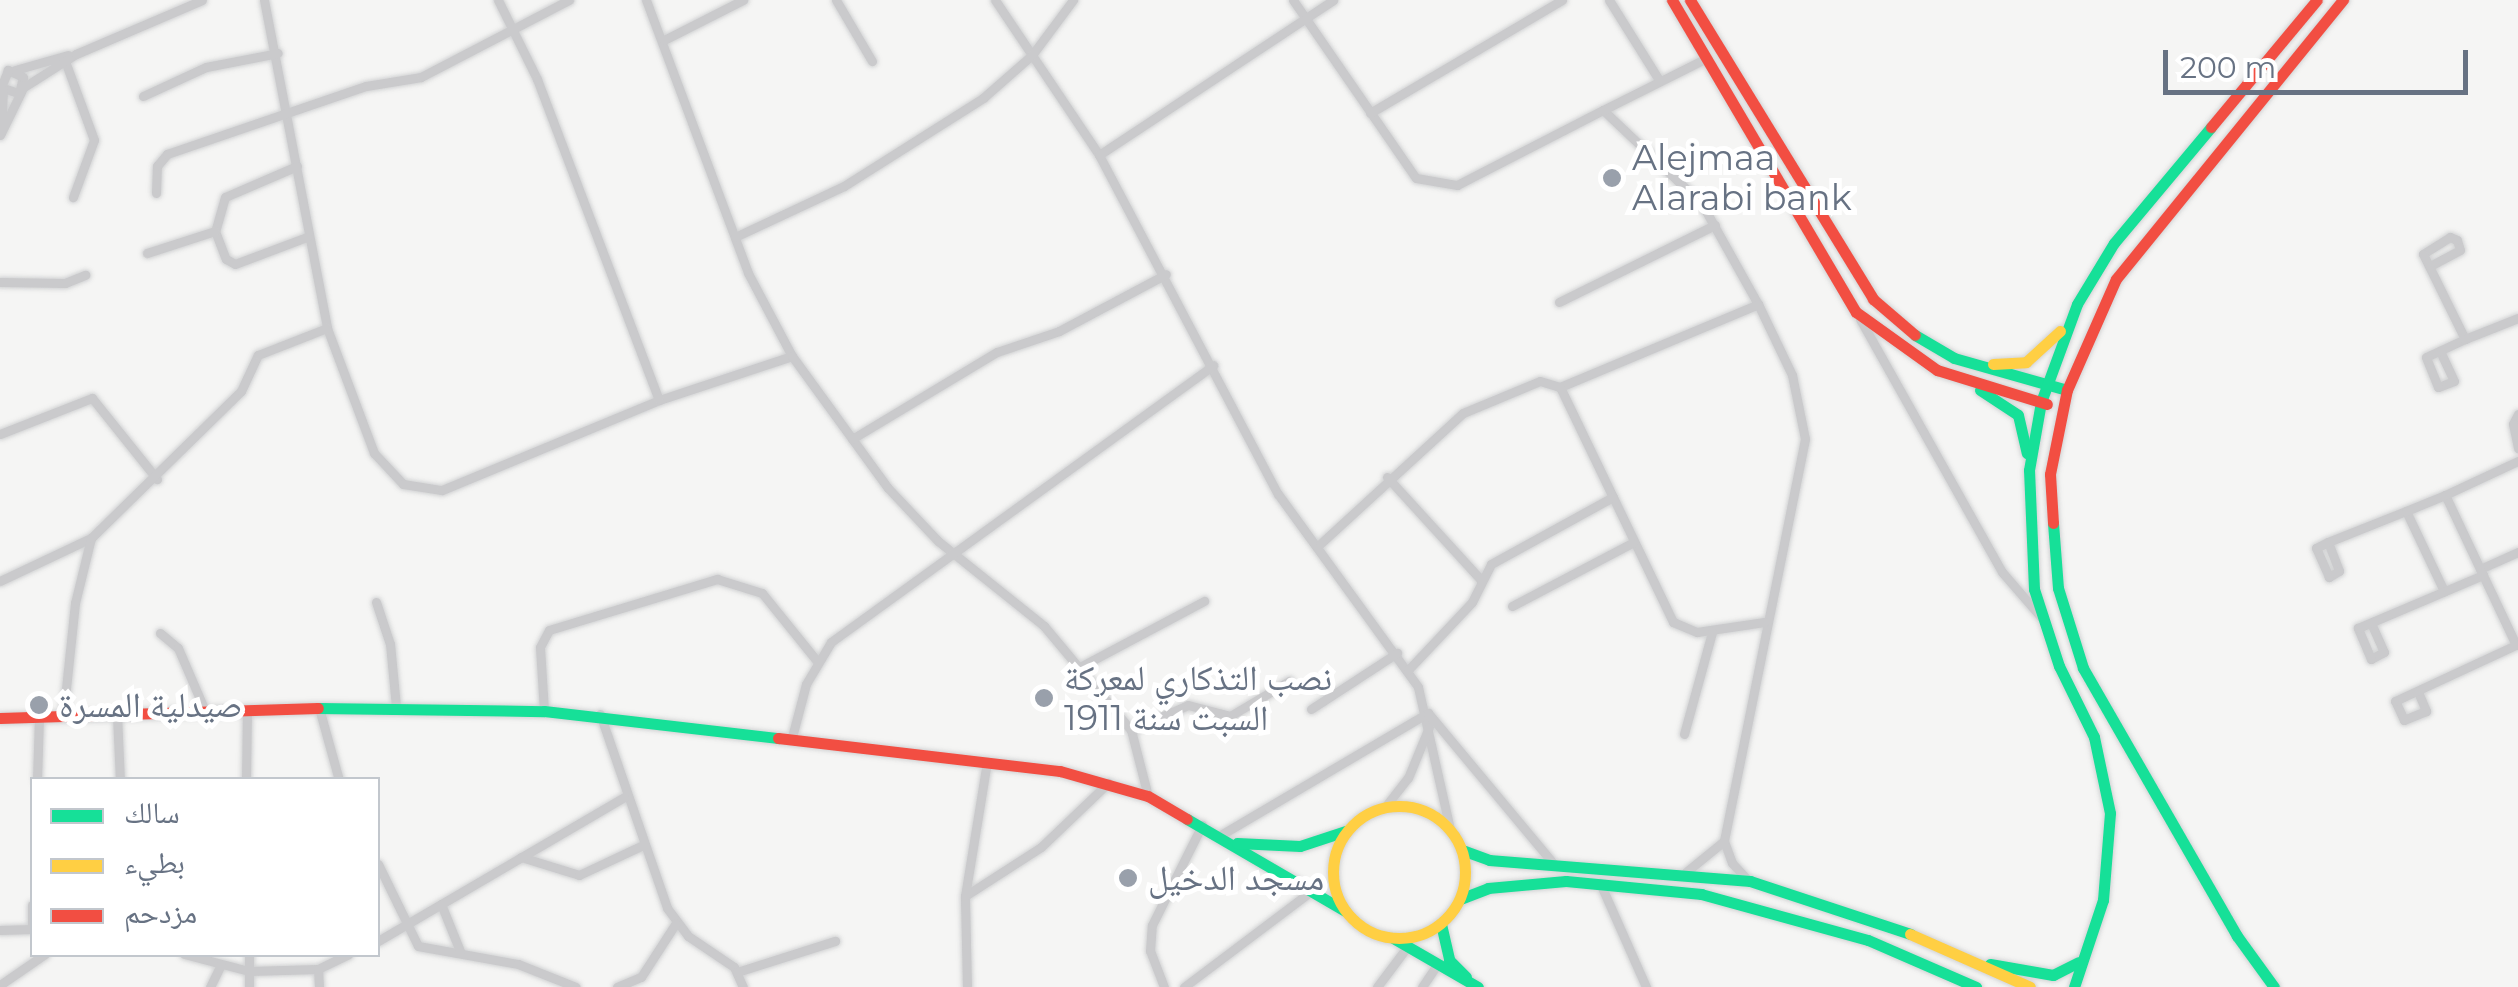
<!DOCTYPE html>
<meta charset="utf-8">
<style>
body{margin:0}
#map{position:relative;width:2518px;height:987px;overflow:hidden;background:#f5f5f4;font-family:Montserrat,"Noto Naskh Arabic",sans-serif}
div>[style]{position:absolute}
[style*='--x']{left:calc(var(--x)*1px);top:calc(var(--y)*1px);width:calc(var(--w)*1px);rotate:calc(var(--a)*1deg)}
.roads{filter:drop-shadow(0 0 2px #d2d3d4) drop-shadow(0 0 2px #d2d3d4)}
.street>*{height:9px;margin:-4.5px;padding:0 4.5px;transform-origin:4.5px;border-radius:4.5px;background:#cacacc}
.fast>*{height:11px;margin:-5.5px;padding:0 5.5px;transform-origin:5.5px;border-radius:5.5px;background:#16e098}
.slow>*{height:11px;margin:-5.5px;padding:0 5.5px;transform-origin:5.5px;border-radius:5.5px;background:#ffcf43}
.slow>.ring{margin:-5.5px;padding:0;box-sizing:content-box;background:none;border:11px solid #ffcf43;border-radius:50%}
.jam>*{height:11px;margin:-5.5px;padding:0 5.5px;transform-origin:5.5px;border-radius:5.5px;background:#f24e42}
.dots>*{width:28px;height:28px;translate:-50% -50%;box-sizing:border-box;border:5px solid #fff;border-radius:50%}
span{translate:-50% -50%;white-space:nowrap;text-align:center;line-height:1.15;-webkit-text-stroke:10px #fff;paint-order:stroke}
.poi-label{font-size:35px;color:#677283}
.left{translate:0 -50%;text-align:left}
.legend{position:absolute;left:30px;top:777px;width:350px;height:180px;box-sizing:border-box;background:#fff;border:2px solid #c2c7cd;margin:0;padding:12px 18px;list-style:none;font-size:30px;color:#677283}
.legend li{display:flex;align-items:center;gap:20px;height:50px}
.legend b{width:50px;border:2px solid #c2c7cd}
.scale{position:absolute;left:2163px;top:50px;width:305px;height:45px;box-sizing:border-box;border:5px solid #677283;border-top:0;padding-left:12px;font-size:30px;line-height:35px;white-space:nowrap;color:#677283;-webkit-text-stroke:8px #fff;paint-order:stroke}
</style>
<div id="map">
<div class="roads">
<div class="street">
<div style="--x:264;--y:0;--w:334;--a:79.1"></div>
<div style="--x:327;--y:328;--w:134;--a:69.4"></div>
<div style="--x:374;--y:453;--w:42;--a:46.9"></div>
<div style="--x:403;--y:484;--w:39;--a:9"></div>
<div style="--x:442;--y:490;--w:235;--a:-22.5"></div>
<div style="--x:659;--y:400;--w:140;--a:-18.3"></div>
<div style="--x:498;--y:0;--w:88;--a:63.7"></div>
<div style="--x:537;--y:79;--w:343;--a:69.2"></div>
<div style="--x:646;--y:0;--w:291;--a:69.5"></div>
<div style="--x:748;--y:273;--w:94;--a:62.1"></div>
<div style="--x:792;--y:356;--w:163;--a:54"></div>
<div style="--x:888;--y:488;--w:73;--a:46.7"></div>
<div style="--x:938;--y:541;--w:136;--a:38.7"></div>
<div style="--x:1044;--y:626;--w:136;--a:50.1"></div>
<div style="--x:1131;--y:730;--w:68;--a:75.6"></div>
<div style="--x:836;--y:0;--w:71;--a:59.5"></div>
<div style="--x:995;--y:0;--w:187;--a:56.1"></div>
<div style="--x:1099;--y:155;--w:383;--a:62.2"></div>
<div style="--x:1278;--y:494;--w:238;--a:54"></div>
<div style="--x:1418;--y:687;--w:146;--a:77.3"></div>
<div style="--x:1293;--y:0;--w:216;--a:55.4"></div>
<div style="--x:1416;--y:178;--w:42;--a:9.7"></div>
<div style="--x:1457;--y:185;--w:164;--a:-27.2"></div>
<div style="--x:1603;--y:110;--w:137;--a:43.5"></div>
<div style="--x:1702;--y:204;--w:115;--a:60.8"></div>
<div style="--x:1758;--y:304;--w:79;--a:64.4"></div>
<div style="--x:1792;--y:375;--w:65;--a:78.5"></div>
<div style="--x:1805;--y:439;--w:410;--a:101.4"></div>
<div style="--x:1724;--y:841;--w:23;--a:70"></div>
<div style="--x:1732;--y:863;--w:25;--a:47"></div>
<div style="--x:1609;--y:0;--w:94;--a:58"></div>
<div style="--x:664;--y:40;--w:89;--a:-26.9"></div>
<div style="--x:65;--y:61;--w:84;--a:69.8"></div>
<div style="--x:94;--y:140;--w:61;--a:110.2"></div>
<div style="--x:15;--y:70;--w:55;--a:-15.8"></div>
<div style="--x:0;--y:87;--w:20;--a:18"></div>
<div style="--x:19;--y:93;--w:16;--a:-76"></div>
<div style="--x:23;--y:77;--w:17;--a:-155"></div>
<div style="--x:8;--y:70;--w:18;--a:112"></div>
<div style="--x:24;--y:87;--w:62;--a:-32.4"></div>
<div style="--x:76;--y:54;--w:137;--a:-23.2"></div>
<div style="--x:143;--y:96;--w:69;--a:-24.7"></div>
<div style="--x:206;--y:67;--w:73;--a:-11"></div>
<div style="--x:1603;--y:110;--w:116;--a:-26.6"></div>
<div style="--x:1370;--y:113;--w:223;--a:-30.5"></div>
<div style="--x:1;--y:132;--w:42;--a:-87.3"></div>
<div style="--x:0;--y:135;--w:50;--a:-63.9"></div>
<div style="--x:1099;--y:155;--w:281;--a:-33.5"></div>
<div style="--x:297;--y:166;--w:78;--a:156.7"></div>
<div style="--x:225;--y:197;--w:35;--a:106"></div>
<div style="--x:215;--y:231;--w:30;--a:69"></div>
<div style="--x:226;--y:259;--w:10;--a:29"></div>
<div style="--x:235;--y:264;--w:77;--a:-20.6"></div>
<div style="--x:156;--y:193;--w:27;--a:-88"></div>
<div style="--x:157;--y:166;--w:16;--a:-50"></div>
<div style="--x:167;--y:154;--w:210;--a:-18.9"></div>
<div style="--x:366;--y:86;--w:56;--a:-9.3"></div>
<div style="--x:421;--y:77;--w:167;--a:-27.5"></div>
<div style="--x:735;--y:237;--w:120;--a:-25.1"></div>
<div style="--x:844;--y:186;--w:165;--a:-32.3"></div>
<div style="--x:983;--y:98;--w:65;--a:-41.3"></div>
<div style="--x:1032;--y:55;--w:69;--a:-53.3"></div>
<div style="--x:147;--y:253;--w:71;--a:-17.9"></div>
<div style="--x:2430;--y:266;--w:34;--a:-28"></div>
<div style="--x:2460;--y:250;--w:10;--a:-107"></div>
<div style="--x:2457;--y:240;--w:8;--a:-157"></div>
<div style="--x:2450;--y:237;--w:32;--a:148"></div>
<div style="--x:2423;--y:254;--w:95;--a:63.7"></div>
<div style="--x:0;--y:282;--w:65;--a:0.9"></div>
<div style="--x:65;--y:283;--w:22;--a:-22"></div>
<div style="--x:1559;--y:302;--w:174;--a:-26.3"></div>
<div style="--x:1860;--y:319;--w:290;--a:60.7"></div>
<div style="--x:2002;--y:572;--w:60;--a:49.1"></div>
<div style="--x:2440;--y:351;--w:33;--a:65"></div>
<div style="--x:2454;--y:381;--w:17;--a:159"></div>
<div style="--x:2438;--y:387;--w:32;--a:-112"></div>
<div style="--x:2426;--y:357;--w:43;--a:-24.8"></div>
<div style="--x:2465;--y:339;--w:57;--a:-21.6"></div>
<div style="--x:1560;--y:387;--w:215;--a:-22.7"></div>
<div style="--x:2518;--y:414;--w:11;--a:117"></div>
<div style="--x:2513;--y:424;--w:25;--a:78"></div>
<div style="--x:0;--y:434;--w:99;--a:-21.4"></div>
<div style="--x:92;--y:398;--w:104;--a:51.3"></div>
<div style="--x:852;--y:439;--w:169;--a:-31"></div>
<div style="--x:997;--y:352;--w:65;--a:-18.7"></div>
<div style="--x:1059;--y:331;--w:121;--a:-28"></div>
<div style="--x:1387;--y:477;--w:138;--a:47.6"></div>
<div style="--x:2406;--y:511;--w:89;--a:64.6"></div>
<div style="--x:2328;--y:542;--w:31;--a:69"></div>
<div style="--x:2339;--y:571;--w:12;--a:149"></div>
<div style="--x:2329;--y:577;--w:32;--a:-114"></div>
<div style="--x:2316;--y:548;--w:13;--a:-27"></div>
<div style="--x:2328;--y:542;--w:84;--a:-21.7"></div>
<div style="--x:2406;--y:511;--w:42;--a:-22.3"></div>
<div style="--x:1320;--y:544;--w:194;--a:-42.5"></div>
<div style="--x:1463;--y:413;--w:83;--a:-22.6"></div>
<div style="--x:1540;--y:381;--w:21;--a:17"></div>
<div style="--x:1560;--y:387;--w:261;--a:64.3"></div>
<div style="--x:1673;--y:622;--w:26;--a:23"></div>
<div style="--x:1697;--y:632;--w:68;--a:-8.5"></div>
<div style="--x:2480;--y:569;--w:42;--a:-24.1"></div>
<div style="--x:0;--y:581;--w:101;--a:-25.3"></div>
<div style="--x:376;--y:602;--w:44;--a:71.6"></div>
<div style="--x:390;--y:644;--w:62;--a:84.5"></div>
<div style="--x:1512;--y:606;--w:136;--a:-27.7"></div>
<div style="--x:2371;--y:623;--w:32;--a:66"></div>
<div style="--x:2384;--y:652;--w:15;--a:152"></div>
<div style="--x:2371;--y:659;--w:34;--a:-113"></div>
<div style="--x:2358;--y:628;--w:136;--a:-23"></div>
<div style="--x:160;--y:633;--w:23;--a:40"></div>
<div style="--x:178;--y:648;--w:71;--a:66.7"></div>
<div style="--x:2516;--y:645;--w:166;--a:-115.3"></div>
<div style="--x:2445;--y:495;--w:81;--a:-25"></div>
<div style="--x:1078;--y:668;--w:143;--a:-28"></div>
<div style="--x:1408;--y:670;--w:93;--a:-46.7"></div>
<div style="--x:1472;--y:602;--w:42;--a:-63.4"></div>
<div style="--x:1491;--y:564;--w:139;--a:-28.8"></div>
<div style="--x:2418;--y:692;--w:21;--a:67"></div>
<div style="--x:2426;--y:711;--w:24;--a:158"></div>
<div style="--x:2404;--y:720;--w:21;--a:-115"></div>
<div style="--x:2395;--y:701;--w:136;--a:-24.9"></div>
<div style="--x:319;--y:708;--w:75;--a:74.5"></div>
<div style="--x:1311;--y:709;--w:103;--a:-33.1"></div>
<div style="--x:544;--y:711;--w:64;--a:-93.6"></div>
<div style="--x:540;--y:647;--w:19;--a:-62"></div>
<div style="--x:549;--y:630;--w:176;--a:-16.9"></div>
<div style="--x:717;--y:579;--w:47;--a:17.3"></div>
<div style="--x:762;--y:593;--w:86;--a:51.1"></div>
<div style="--x:600;--y:714;--w:205;--a:70.9"></div>
<div style="--x:667;--y:908;--w:35;--a:53"></div>
<div style="--x:688;--y:936;--w:55;--a:34"></div>
<div style="--x:734;--y:967;--w:22;--a:66"></div>
<div style="--x:117;--y:715;--w:65;--a:87.4"></div>
<div style="--x:63;--y:717;--w:115;--a:-84"></div>
<div style="--x:75;--y:603;--w:67;--a:-76.2"></div>
<div style="--x:91;--y:538;--w:210;--a:-44.4"></div>
<div style="--x:241;--y:391;--w:40;--a:-65"></div>
<div style="--x:258;--y:355;--w:74;--a:-21.4"></div>
<div style="--x:1131;--y:730;--w:62;--a:-23.7"></div>
<div style="--x:1188;--y:705;--w:43;--a:14.7"></div>
<div style="--x:1230;--y:716;--w:69;--a:-30.7"></div>
<div style="--x:1684;--y:734;--w:106;--a:-74.6"></div>
<div style="--x:792;--y:737;--w:55;--a:-75.2"></div>
<div style="--x:806;--y:684;--w:49;--a:-59.2"></div>
<div style="--x:831;--y:642;--w:472;--a:-35.9"></div>
<div style="--x:37;--y:780;--w:63;--a:-88.2"></div>
<div style="--x:246;--y:780;--w:68;--a:-89.2"></div>
<div style="--x:1385;--y:807;--w:37;--a:-52"></div>
<div style="--x:1408;--y:778;--w:55;--a:-67.6"></div>
<div style="--x:1219;--y:836;--w:243;--a:-30.5"></div>
<div style="--x:1428;--y:713;--w:197;--a:50.2"></div>
<div style="--x:521;--y:857;--w:61;--a:17.2"></div>
<div style="--x:579;--y:875;--w:71;--a:-25.1"></div>
<div style="--x:378;--y:864;--w:91;--a:64"></div>
<div style="--x:418;--y:946;--w:102;--a:10.2"></div>
<div style="--x:518;--y:964;--w:62;--a:21.6"></div>
<div style="--x:1686;--y:872;--w:49;--a:-39.2"></div>
<div style="--x:1600;--y:883;--w:114;--a:66.1"></div>
<div style="--x:965;--y:896;--w:90;--a:-32.8"></div>
<div style="--x:1041;--y:847;--w:93;--a:-43.7"></div>
<div style="--x:441;--y:904;--w:51;--a:68"></div>
<div style="--x:32;--y:929;--w:24;--a:-90"></div>
<div style="--x:0;--y:930;--w:32;--a:-2"></div>
<div style="--x:378;--y:941;--w:285;--a:-30.3"></div>
<div style="--x:184;--y:954;--w:67;--a:14.7"></div>
<div style="--x:249;--y:971;--w:69;--a:-1.7"></div>
<div style="--x:249;--y:954;--w:33;--a:90"></div>
<div style="--x:737;--y:972;--w:103;--a:-17.6"></div>
<div style="--x:0;--y:985;--w:55;--a:-34.6"></div>
<div style="--x:210;--y:987;--w:25;--a:-64"></div>
<div style="--x:319;--y:987;--w:18;--a:-93"></div>
<div style="--x:318;--y:969;--w:34;--a:-26"></div>
<div style="--x:617;--y:987;--w:26;--a:-23"></div>
<div style="--x:641;--y:977;--w:64;--a:-57.1"></div>
<div style="--x:967;--y:987;--w:91;--a:-91.3"></div>
<div style="--x:965;--y:896;--w:136;--a:-80.7"></div>
<div style="--x:1164;--y:987;--w:39;--a:-111"></div>
<div style="--x:1150;--y:951;--w:26;--a:-86"></div>
<div style="--x:1152;--y:925;--w:112;--a:-63.4"></div>
<div style="--x:1184;--y:987;--w:158;--a:-37"></div>
<div style="--x:1377;--y:987;--w:50;--a:-53.1"></div>
<div style="--x:1422;--y:987;--w:25;--a:-56"></div>
</div>
<div class="fast">
<div style="--x:1915;--y:335;--w:45;--a:30.5"></div>
<div style="--x:1954;--y:358;--w:117;--a:15.8"></div>
<div style="--x:1980;--y:390;--w:45;--a:33.3"></div>
<div style="--x:2018;--y:415;--w:39;--a:77"></div>
<div style="--x:2053;--y:523;--w:65;--a:85.6"></div>
<div style="--x:2058;--y:588;--w:84;--a:72.6"></div>
<div style="--x:2083;--y:668;--w:309;--a:60.1"></div>
<div style="--x:2237;--y:936;--w:63;--a:54"></div>
<div style="--x:318;--y:708;--w:226;--a:0.8"></div>
<div style="--x:544;--y:711;--w:236;--a:6.6"></div>
<div style="--x:1187;--y:819;--w:183;--a:30.2"></div>
<div style="--x:1237;--y:843;--w:63;--a:2.7"></div>
<div style="--x:1300;--y:846;--w:48;--a:-18.1"></div>
<div style="--x:1462;--y:850;--w:29;--a:20"></div>
<div style="--x:1489;--y:860;--w:262;--a:4.6"></div>
<div style="--x:1750;--y:881;--w:169;--a:18.3"></div>
<div style="--x:1460;--y:899;--w:30;--a:-21"></div>
<div style="--x:1488;--y:888;--w:78;--a:-5.1"></div>
<div style="--x:1566;--y:881;--w:136;--a:5.5"></div>
<div style="--x:1701;--y:894;--w:173;--a:15.4"></div>
<div style="--x:1868;--y:940;--w:118;--a:23.5"></div>
<div style="--x:1441;--y:924;--w:37;--a:77"></div>
<div style="--x:1449;--y:960;--w:24;--a:45"></div>
<div style="--x:1393;--y:938;--w:98;--a:30"></div>
<div style="--x:1990;--y:964;--w:64;--a:9.9"></div>
<div style="--x:2053;--y:975;--w:28;--a:-27"></div>
<div style="--x:2074;--y:987;--w:92;--a:-71.6"></div>
<div style="--x:2103;--y:900;--w:87;--a:-85.4"></div>
<div style="--x:2110;--y:813;--w:78;--a:-101.9"></div>
<div style="--x:2094;--y:737;--w:79;--a:-116.2"></div>
<div style="--x:2059;--y:666;--w:81;--a:-108"></div>
<div style="--x:2034;--y:589;--w:119;--a:-92.4"></div>
<div style="--x:2029;--y:470;--w:69;--a:-80"></div>
<div style="--x:2041;--y:402;--w:104;--a:-69.8"></div>
<div style="--x:2077;--y:304;--w:71;--a:-58.8"></div>
<div style="--x:2114;--y:243;--w:151;--a:-50.1"></div>
</div>
<div class="slow">
<div style="--x:1993;--y:364;--w:33;--a:-3"></div>
<div style="--x:2026;--y:362;--w:46;--a:-42.4"></div>
<div class="ring" style="left:1333px;top:806px;width:121px;height:121px"></div>
<div style="--x:1910;--y:934;--w:131;--a:23.8"></div>
</div>
<div class="jam">
<div style="--x:1672;--y:0;--w:362;--a:59.5"></div>
<div style="--x:1856;--y:312;--w:100;--a:35.6"></div>
<div style="--x:1937;--y:370;--w:115;--a:17.2"></div>
<div style="--x:1690;--y:0;--w:351;--a:58.5"></div>
<div style="--x:1873;--y:299;--w:55;--a:40.6"></div>
<div style="--x:2211;--y:127;--w:165;--a:-50.2"></div>
<div style="--x:2053;--y:523;--w:49;--a:-93.5"></div>
<div style="--x:2050;--y:474;--w:86;--a:-78.6"></div>
<div style="--x:2067;--y:390;--w:121;--a:-66.2"></div>
<div style="--x:2116;--y:279;--w:360;--a:-50.9"></div>
<div style="--x:0;--y:718;--w:318;--a:-1.8"></div>
<div style="--x:778;--y:738;--w:284;--a:6.7"></div>
<div style="--x:1060;--y:771;--w:91;--a:15.9"></div>
<div style="--x:1148;--y:796;--w:45;--a:30.5"></div>
</div>
</div>
<div class="dots">
<div style="left:1612px;top:178px;background:#99a0ab"></div>
<div style="left:1044px;top:698px;background:#99a0ab"></div>
<div style="left:39px;top:705px;background:#99a0ab"></div>
<div style="left:1128px;top:878px;background:#99a0ab"></div>
</div>
<div class="poi-label">
<span class="left" style="left:1632px;top:178px">Alejmaa<br>Alarabi bank</span>
<span class="left" style="left:1064px;top:698px">نصب التذكاري لمعركة<br>السبت سنة 1911</span>
<span class="left" style="left:59px;top:705px">صيدلية المسرة</span>
<span class="left" style="left:1148px;top:878px">مسجد الدخيل</span>
</div>
<ul class="legend">
<li><b style="height:12px;background:#16e098"></b>سالك</li>
<li><b style="height:12px;background:#ffcf43"></b>بطيء</li>
<li><b style="height:12px;background:#f24e42"></b>مزدحم</li>
</ul>
<div class="scale">200 m</div>
</div>
